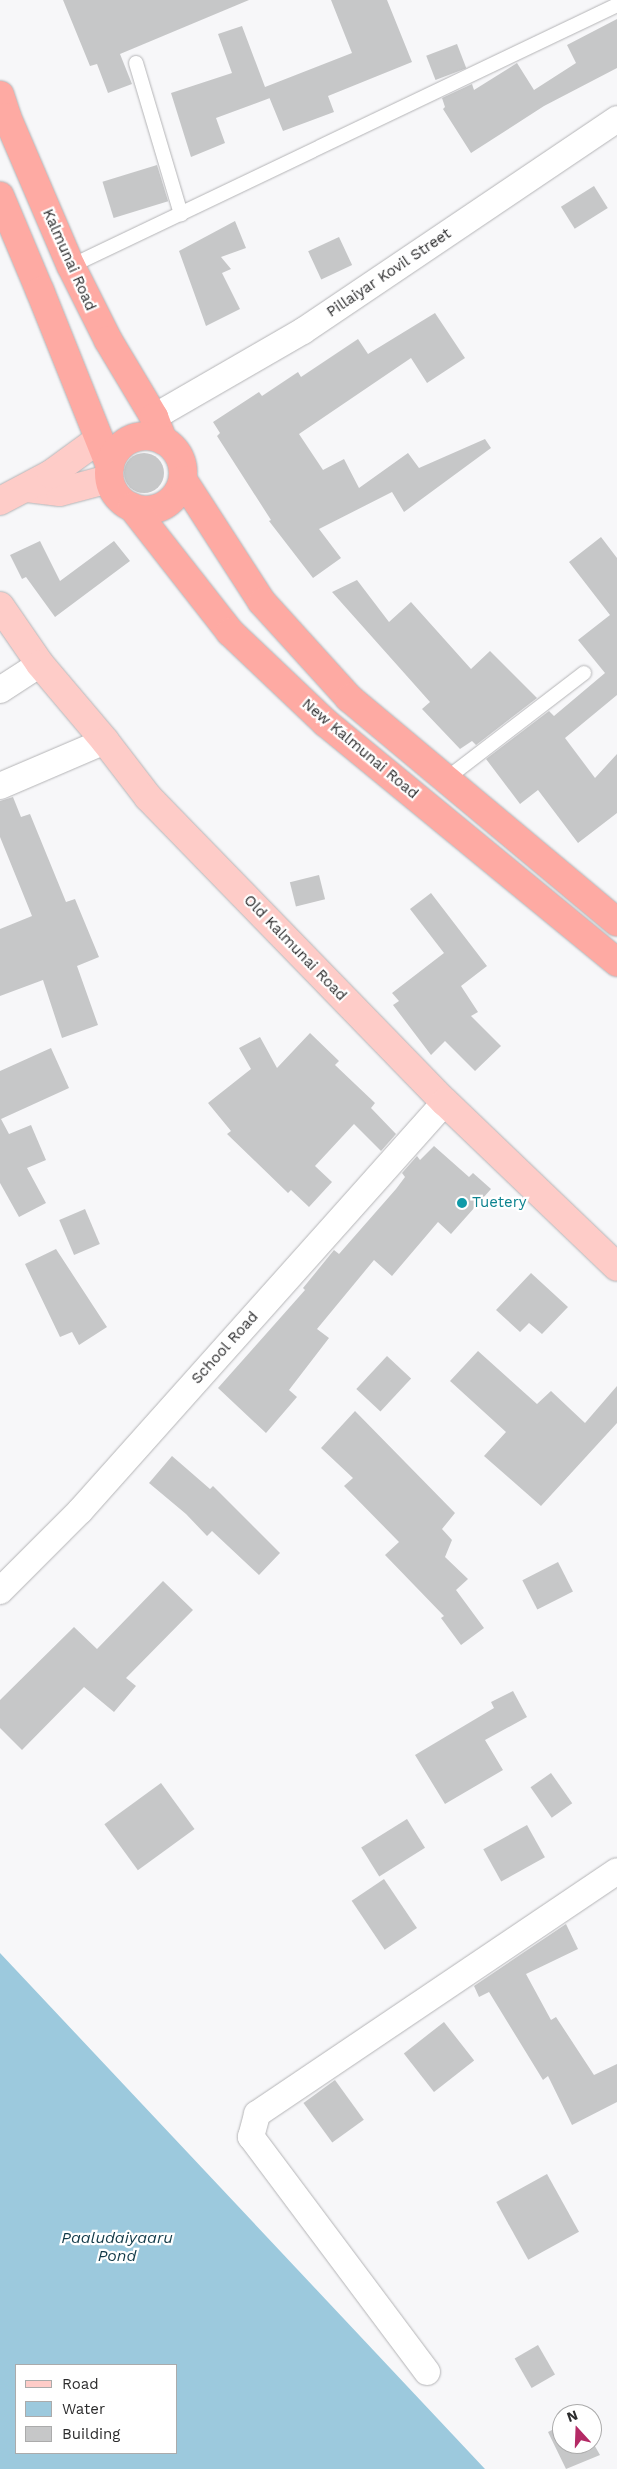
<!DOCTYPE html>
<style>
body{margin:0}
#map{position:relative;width:617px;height:2469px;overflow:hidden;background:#f7f7f9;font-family:"Work Sans",sans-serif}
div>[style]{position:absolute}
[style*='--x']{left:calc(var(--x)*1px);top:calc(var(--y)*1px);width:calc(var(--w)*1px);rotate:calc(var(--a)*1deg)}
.water>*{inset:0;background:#9cc9dd}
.building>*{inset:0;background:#c6c7c8;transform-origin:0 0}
.round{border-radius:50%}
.roads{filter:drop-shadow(0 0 1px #b4b4b6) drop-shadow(0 0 1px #b4b4b6)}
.lane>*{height:14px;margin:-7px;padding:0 7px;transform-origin:7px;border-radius:7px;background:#fff}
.street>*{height:26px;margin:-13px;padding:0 13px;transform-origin:13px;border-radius:13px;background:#fff}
.primary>*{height:28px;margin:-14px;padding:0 14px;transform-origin:14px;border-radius:14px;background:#feccc8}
.highway>*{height:28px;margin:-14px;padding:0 14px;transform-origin:14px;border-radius:14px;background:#feaaa3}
.highway>.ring{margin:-14px;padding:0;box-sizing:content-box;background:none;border:28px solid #feaaa3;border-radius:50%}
.dots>*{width:14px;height:14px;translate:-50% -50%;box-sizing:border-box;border:2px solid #fff;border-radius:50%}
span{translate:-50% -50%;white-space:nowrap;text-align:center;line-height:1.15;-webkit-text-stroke:4.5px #fff;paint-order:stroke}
.street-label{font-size:15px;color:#2c2c2d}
.culture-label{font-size:15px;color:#0d838f}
.left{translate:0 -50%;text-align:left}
.water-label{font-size:16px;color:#113a48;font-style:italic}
.legend{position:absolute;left:15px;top:2364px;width:162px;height:90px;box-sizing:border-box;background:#fff;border:1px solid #ababab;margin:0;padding:6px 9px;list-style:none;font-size:15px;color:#2c2c2d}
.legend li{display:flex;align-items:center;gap:10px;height:25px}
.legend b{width:25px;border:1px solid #ababab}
.north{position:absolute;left:552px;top:2404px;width:50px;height:50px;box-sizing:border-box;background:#fff;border:1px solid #ababab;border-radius:50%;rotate:340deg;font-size:14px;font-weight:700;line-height:20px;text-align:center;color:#2c2c2d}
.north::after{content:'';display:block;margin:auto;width:18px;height:22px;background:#b42a65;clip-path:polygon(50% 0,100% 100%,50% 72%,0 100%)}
</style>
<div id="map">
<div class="water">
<div style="clip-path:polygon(evenodd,0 1953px,485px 2469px,0 2469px,0 1953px,16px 2365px,176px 2365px,176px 2453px,16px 2453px,16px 2365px)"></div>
</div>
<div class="building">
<div style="clip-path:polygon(63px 0,249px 0,120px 54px,132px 84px,108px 93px,97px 64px,90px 66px)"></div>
<div style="clip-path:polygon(331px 0,387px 0,412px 62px,328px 96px,334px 112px,283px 131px,265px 87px,270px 98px,216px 118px,225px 143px,191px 157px,171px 93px,232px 73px,218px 34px,242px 26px,265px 87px,352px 53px)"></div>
<div style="clip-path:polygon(617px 19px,617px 68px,544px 106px,471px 153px,443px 109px,445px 107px,442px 98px,472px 84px,474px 90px,517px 63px,534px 90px,576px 63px,567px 45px)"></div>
<div style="left:457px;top:44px;width:26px;height:33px;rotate:69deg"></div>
<div style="left:157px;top:165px;width:38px;height:57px;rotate:73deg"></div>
<div style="left:594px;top:186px;width:26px;height:39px;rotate:58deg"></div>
<div style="clip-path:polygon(235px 221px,246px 248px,221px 257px,231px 269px,222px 273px,240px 309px,206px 326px,179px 251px)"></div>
<div style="left:339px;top:237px;width:31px;height:34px;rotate:65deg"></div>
<div style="clip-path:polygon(435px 313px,465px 358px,427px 383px,411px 358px,299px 434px,323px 470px,344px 459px,359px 488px,408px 453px,419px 468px,485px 439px,491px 448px,404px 512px,392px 492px,319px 529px,341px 558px,313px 578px,269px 521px,271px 520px,217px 436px,220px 433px,213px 422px,259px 392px,262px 396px,298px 372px,301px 377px,358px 339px,368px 354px)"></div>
<div class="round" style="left:124px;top:453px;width:40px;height:40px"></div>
<div style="clip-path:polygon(601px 537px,617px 558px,617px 695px,565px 738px,595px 778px,617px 754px,617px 813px,578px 843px,538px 790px,520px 804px,486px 759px,549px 711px,554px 716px,605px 673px,578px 640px,610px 615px,569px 562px)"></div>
<div style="clip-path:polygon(40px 541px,60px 581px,114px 541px,130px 561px,55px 617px,26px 577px,22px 579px,10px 555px)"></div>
<div style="clip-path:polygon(357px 580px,389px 622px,411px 602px,471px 669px,490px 651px,537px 698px,476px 745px,472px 741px,460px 749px,422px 709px,430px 702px,332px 592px)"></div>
<div style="clip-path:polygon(13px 797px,21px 817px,30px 814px,66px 902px,75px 899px,99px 957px,77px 966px,98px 1025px,62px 1038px,43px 980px,0 996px,0 929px,32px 916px,0 837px,0 801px)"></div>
<div style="left:319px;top:875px;width:25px;height:30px;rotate:76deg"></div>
<div style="clip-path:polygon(431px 893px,487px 966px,461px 986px,478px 1012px,471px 1016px,501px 1046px,475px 1071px,445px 1041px,431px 1055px,393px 1005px,399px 1001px,392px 993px,444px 953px,410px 909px)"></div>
<div style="clip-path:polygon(310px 1033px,339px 1061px,335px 1065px,375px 1103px,371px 1108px,396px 1134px,381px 1151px,354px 1124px,315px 1166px,332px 1182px,309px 1207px,291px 1190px,288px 1193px,227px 1134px,231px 1131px,208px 1103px,251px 1069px,239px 1048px,260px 1037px,277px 1068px)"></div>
<div style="clip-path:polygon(51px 1048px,69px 1088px,1px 1119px,9px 1134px,31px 1125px,46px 1160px,27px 1168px,46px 1203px,19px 1217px,0 1183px,0 1071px)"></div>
<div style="clip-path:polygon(434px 1146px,469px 1177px,473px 1173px,491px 1189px,451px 1234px,438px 1222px,392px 1276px,374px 1260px,317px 1329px,329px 1338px,289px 1390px,297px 1397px,266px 1433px,218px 1388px,305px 1290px,303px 1288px,334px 1250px,339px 1254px,396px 1189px,405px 1177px,402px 1173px,417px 1156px,420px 1160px)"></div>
<div style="left:85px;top:1209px;width:38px;height:28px;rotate:67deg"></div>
<div style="clip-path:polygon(56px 1249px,107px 1327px,79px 1345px,72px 1332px,60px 1337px,25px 1264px)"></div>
<div style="clip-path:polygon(531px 1273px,568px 1307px,542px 1334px,529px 1323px,520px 1332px,496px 1310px)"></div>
<div style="clip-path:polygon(478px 1351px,537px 1404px,551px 1391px,585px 1423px,617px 1386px,617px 1423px,541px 1506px,484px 1456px,506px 1432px,450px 1381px)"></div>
<div style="left:387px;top:1356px;width:33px;height:45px;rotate:43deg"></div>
<div style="clip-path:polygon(355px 1411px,455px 1513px,442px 1529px,452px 1540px,445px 1557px,468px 1579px,456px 1590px,484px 1628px,461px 1645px,441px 1618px,444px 1616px,385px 1555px,399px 1542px,344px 1486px,353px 1478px,321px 1448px)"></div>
<div style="clip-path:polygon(172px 1456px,210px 1489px,213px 1486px,280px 1553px,259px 1575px,212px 1531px,207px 1536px,186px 1514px,149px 1483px)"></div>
<div style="left:558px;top:1562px;width:33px;height:40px;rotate:63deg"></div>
<div style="clip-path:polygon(163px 1581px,193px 1610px,126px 1678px,136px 1686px,114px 1712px,84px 1687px,22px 1750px,0 1728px,0 1700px,74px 1627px,97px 1649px)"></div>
<div style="clip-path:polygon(513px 1691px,527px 1717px,485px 1740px,503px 1770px,445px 1804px,415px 1755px,494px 1708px,491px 1702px)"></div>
<div style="left:551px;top:1773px;width:37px;height:25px;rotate:55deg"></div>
<div style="left:161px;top:1783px;width:57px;height:70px;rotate:54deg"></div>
<div style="left:407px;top:1819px;width:34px;height:54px;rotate:58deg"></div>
<div style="left:527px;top:1825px;width:37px;height:50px;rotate:61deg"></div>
<div style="left:384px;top:1879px;width:59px;height:39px;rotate:56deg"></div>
<div style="clip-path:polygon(566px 1924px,578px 1949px,526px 1974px,551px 2020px,556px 2017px,594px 2075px,617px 2064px,617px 2102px,572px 2125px,548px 2076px,543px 2080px,489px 1992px,479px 1997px,474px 1986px)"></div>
<div style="left:444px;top:2022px;width:49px;height:51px;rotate:52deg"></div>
<div style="left:335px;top:2080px;width:49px;height:39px;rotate:54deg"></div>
<div style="left:547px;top:2174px;width:66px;height:58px;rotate:61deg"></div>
<div style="left:538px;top:2345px;width:34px;height:27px;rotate:60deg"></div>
<div style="clip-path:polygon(562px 2425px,562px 2444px,592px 2444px,592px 2441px,600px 2455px,566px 2469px,548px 2432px)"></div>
</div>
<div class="roads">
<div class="lane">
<div style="--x:136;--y:63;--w:158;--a:73.4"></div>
<div style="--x:71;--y:266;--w:605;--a:-25.55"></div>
<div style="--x:446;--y:779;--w:174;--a:-37.5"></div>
</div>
<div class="street">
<div style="--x:154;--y:417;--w:172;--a:-30"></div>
<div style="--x:303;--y:331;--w:379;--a:-34"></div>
<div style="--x:0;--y:690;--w:48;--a:-33"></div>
<div style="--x:0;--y:786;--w:114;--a:-23.2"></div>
<div style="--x:0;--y:1591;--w:113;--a:-45"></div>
<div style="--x:80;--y:1511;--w:548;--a:-48.25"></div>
<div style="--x:427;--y:2372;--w:294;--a:-126.8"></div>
<div style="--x:251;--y:2137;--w:24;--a:-75"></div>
<div style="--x:257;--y:2114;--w:434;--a:-34"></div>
</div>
<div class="primary">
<div style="--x:27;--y:488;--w:33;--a:7"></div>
<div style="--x:60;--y:492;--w:51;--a:-14.9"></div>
<div style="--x:0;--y:501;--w:58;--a:-27.9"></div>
<div style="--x:51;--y:474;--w:59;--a:-36.1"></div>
<div style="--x:0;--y:606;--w:70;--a:55.4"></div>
<div style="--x:40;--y:664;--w:101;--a:49.8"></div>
<div style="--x:105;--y:741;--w:71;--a:52.5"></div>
<div style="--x:148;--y:797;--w:426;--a:45.8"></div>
<div style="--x:445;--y:1102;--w:238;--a:43.8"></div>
</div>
<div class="highway">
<div style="--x:0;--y:95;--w:23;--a:72"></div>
<div style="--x:7;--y:117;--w:162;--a:66.8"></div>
<div style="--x:71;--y:266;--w:83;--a:63.4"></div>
<div style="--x:108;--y:340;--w:90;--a:59.1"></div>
<div style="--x:154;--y:417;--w:25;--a:69"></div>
<div style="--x:0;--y:196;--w:103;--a:67.2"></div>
<div style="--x:40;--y:291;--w:188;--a:68.2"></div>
<div class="ring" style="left:109px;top:436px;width:46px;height:46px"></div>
<div style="--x:183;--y:480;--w:145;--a:57.1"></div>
<div style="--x:262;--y:602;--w:130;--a:47.8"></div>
<div style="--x:349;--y:698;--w:349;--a:39.9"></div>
<div style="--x:132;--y:507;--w:159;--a:51.9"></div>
<div style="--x:230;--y:632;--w:132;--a:43.5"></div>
<div style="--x:326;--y:723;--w:377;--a:39.4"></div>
</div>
</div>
<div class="dots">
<div style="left:462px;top:1203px;background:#0f9aa8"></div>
</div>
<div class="street-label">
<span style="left:69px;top:260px;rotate:66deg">Kalmunai Road</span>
<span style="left:389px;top:273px;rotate:-34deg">Pillaiyar Kovil Street</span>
<span style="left:360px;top:749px;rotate:40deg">New Kalmunai Road</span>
<span style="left:295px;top:948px;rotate:46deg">Old Kalmunai Road</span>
<span style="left:225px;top:1348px;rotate:-48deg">School Road</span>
</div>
<div class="culture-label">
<span class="left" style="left:472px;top:1203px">Tuetery</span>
</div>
<div class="water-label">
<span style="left:117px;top:2247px">Paaludaiyaaru<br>Pond</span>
</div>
<ul class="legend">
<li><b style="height:6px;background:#feccc8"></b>Road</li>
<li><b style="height:14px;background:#9cc9dd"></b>Water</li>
<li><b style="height:14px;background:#c6c7c8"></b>Building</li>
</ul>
<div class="north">N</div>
</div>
